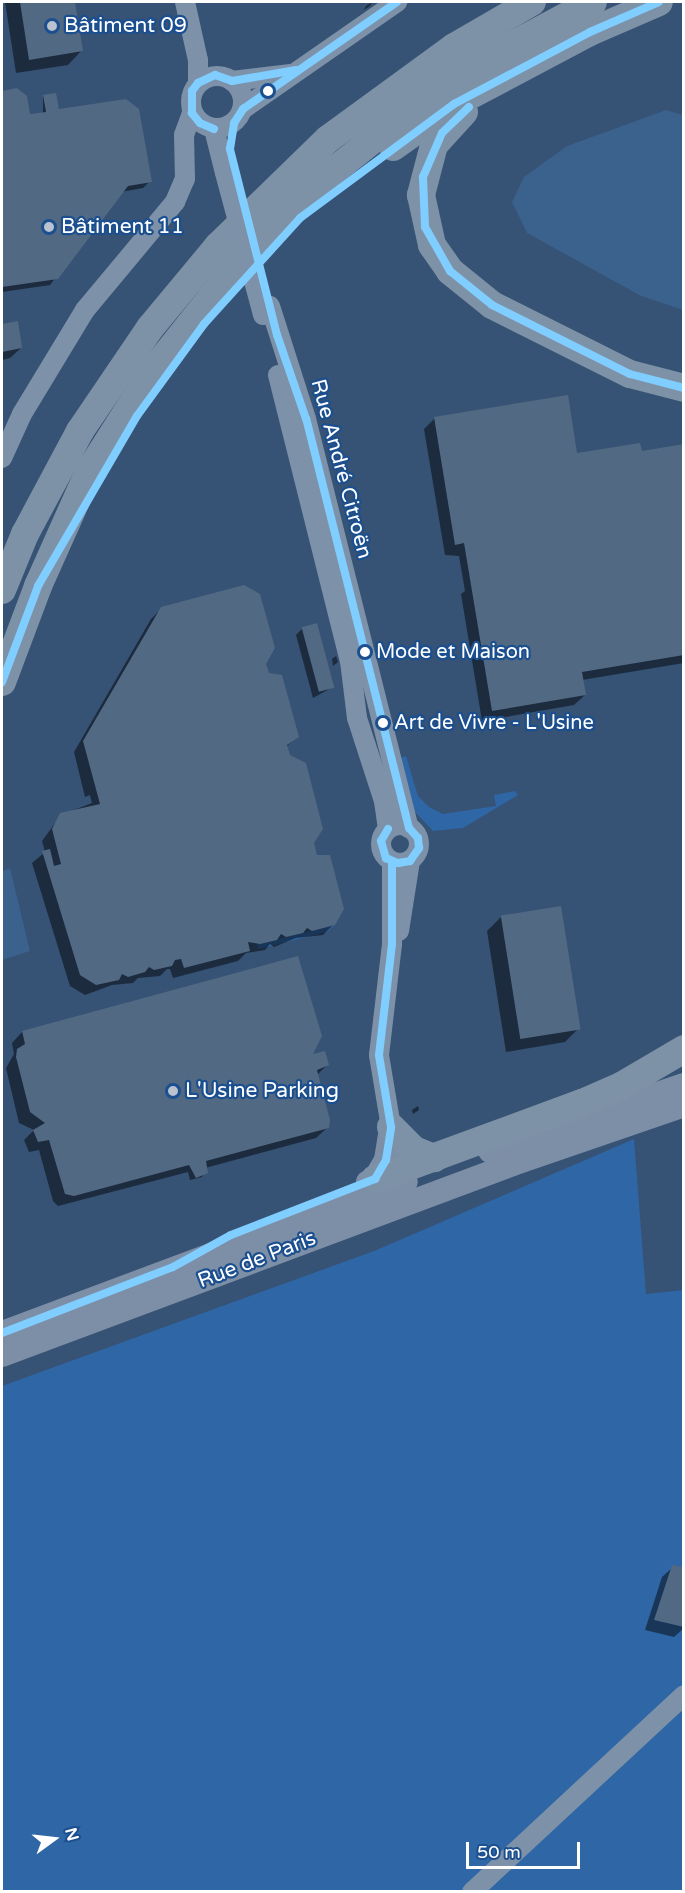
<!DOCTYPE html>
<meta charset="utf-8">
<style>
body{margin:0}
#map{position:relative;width:685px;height:1893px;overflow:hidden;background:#365274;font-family:"Varela Round",sans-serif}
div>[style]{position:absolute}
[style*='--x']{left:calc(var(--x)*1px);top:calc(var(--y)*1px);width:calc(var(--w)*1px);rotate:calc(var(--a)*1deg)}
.green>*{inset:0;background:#2f66a5}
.water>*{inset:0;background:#3b618d}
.shadow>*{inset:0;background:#0007}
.building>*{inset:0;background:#526984;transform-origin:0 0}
.minor>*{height:20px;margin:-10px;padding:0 10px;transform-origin:10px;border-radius:10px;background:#7d92a8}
.minor>.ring{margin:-10px;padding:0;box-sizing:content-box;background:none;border:20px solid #7d92a8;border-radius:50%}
.major>*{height:24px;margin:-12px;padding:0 12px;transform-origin:12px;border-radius:12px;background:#7d8ea7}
.highway>*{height:28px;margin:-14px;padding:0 14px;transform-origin:14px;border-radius:14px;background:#7e92a7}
.minor-bridge>*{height:20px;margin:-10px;padding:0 10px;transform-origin:10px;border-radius:10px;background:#7d92a8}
.bus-1>*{height:8px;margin:-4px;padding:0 4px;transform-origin:4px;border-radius:4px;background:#80cdff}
.dots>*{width:16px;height:16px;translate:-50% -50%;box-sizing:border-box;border:3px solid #1b4f8f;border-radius:50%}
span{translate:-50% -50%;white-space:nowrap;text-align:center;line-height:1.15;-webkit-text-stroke:4.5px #1b4f8f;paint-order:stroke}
.bus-label{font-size:20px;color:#fff}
.left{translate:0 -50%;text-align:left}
.poi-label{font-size:21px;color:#fff}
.street-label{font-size:21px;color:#fff}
.frame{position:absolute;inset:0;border:3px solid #fff;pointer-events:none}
.north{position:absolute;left:24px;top:1809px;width:60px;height:60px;-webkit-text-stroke:4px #1b4f8f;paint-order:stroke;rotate:75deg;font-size:16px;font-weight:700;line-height:24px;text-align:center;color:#fff}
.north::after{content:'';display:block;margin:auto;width:21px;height:27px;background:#fff;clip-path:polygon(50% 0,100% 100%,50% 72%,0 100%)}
.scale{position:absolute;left:466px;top:1842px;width:114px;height:27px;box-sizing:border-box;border:3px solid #fff;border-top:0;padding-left:8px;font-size:18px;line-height:21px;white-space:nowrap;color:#fff;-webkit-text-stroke:4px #1b4f8f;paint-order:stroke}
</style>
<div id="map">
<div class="green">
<div style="clip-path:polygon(406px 756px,418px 796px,429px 807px,443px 814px,496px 806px,494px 795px,515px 791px,518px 795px,463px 828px,433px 831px,414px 811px,399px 758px)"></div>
<div style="clip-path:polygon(335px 925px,327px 932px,258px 949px,257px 944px)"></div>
<div style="clip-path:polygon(634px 1139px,646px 1294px,683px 1290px,683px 1891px,2px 1892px,2px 1386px,374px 1251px)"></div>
</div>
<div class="water">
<div style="clip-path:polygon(666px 110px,683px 115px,683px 310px,641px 296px,527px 233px,512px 202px,524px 177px,567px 146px)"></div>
<div style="clip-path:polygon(10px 868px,30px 951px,2px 960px,2px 871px)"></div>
</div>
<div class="shadow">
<div style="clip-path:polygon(5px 2px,74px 2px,81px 51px,68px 65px,16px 73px)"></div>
<div style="clip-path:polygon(372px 2px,370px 6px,364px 10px,366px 6px)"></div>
<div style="clip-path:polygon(16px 90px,28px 116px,43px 113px,43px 96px,150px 181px,143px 188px,121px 192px,50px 285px,2px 292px,2px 92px)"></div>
<div style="clip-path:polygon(17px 323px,21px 348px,10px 358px,2px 360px,2px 325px)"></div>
<div style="clip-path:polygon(435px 418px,576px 455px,640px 453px,684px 446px,684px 663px,582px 680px,585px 695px,574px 705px,482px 721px,461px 594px,465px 591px,459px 556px,445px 555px,424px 429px)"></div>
<div style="clip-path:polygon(162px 608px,257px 668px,263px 676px,281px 676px,297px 737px,286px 747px,312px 858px,328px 856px,334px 924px,323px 935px,296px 938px,274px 947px,270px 944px,265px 950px,246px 953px,238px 961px,173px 978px,170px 969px,167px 969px,160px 976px,138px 978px,133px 983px,112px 985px,85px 995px,70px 986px,32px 863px,45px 852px,42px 841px,61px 815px,92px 803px,90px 795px,85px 797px,74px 752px,151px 619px)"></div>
<div style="clip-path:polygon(303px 628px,333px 687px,313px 698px,296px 635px)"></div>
<div style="clip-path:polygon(336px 656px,338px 662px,333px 666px,332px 659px)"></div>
<div style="clip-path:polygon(501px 917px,579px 1028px,565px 1042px,506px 1052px,487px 931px)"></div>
<div style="clip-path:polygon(297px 958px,310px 1056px,328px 1064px,317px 1075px,327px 1128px,316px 1138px,205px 1168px,202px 1177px,190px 1180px,188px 1172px,58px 1206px,53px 1201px,39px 1150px,29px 1152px,24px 1140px,34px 1130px,19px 1123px,6px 1068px,14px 1054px,12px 1043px,22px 1032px)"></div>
<div style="clip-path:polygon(418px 1106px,419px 1110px,413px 1114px,412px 1110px)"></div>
<div style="clip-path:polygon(673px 1567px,684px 1581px,684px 1628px,674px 1637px,645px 1630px,662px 1577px)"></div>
</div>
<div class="building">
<div style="clip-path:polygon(20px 2px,75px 2px,83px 51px,29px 60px)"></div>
<div style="clip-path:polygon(17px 88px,27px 96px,30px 114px,46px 112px,43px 95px,56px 93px,59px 109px,126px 99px,139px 109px,152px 182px,128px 186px,58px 279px,2px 287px,2px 91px)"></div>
<div style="clip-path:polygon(18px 321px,22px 348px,2px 352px,2px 324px)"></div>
<div style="clip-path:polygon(568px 395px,577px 453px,640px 443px,642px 451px,684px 444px,684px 655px,582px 672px,586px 695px,492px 711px,464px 543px,455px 545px,434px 417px)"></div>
<div style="clip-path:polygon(244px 585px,260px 594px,275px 648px,266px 664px,269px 673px,282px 675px,299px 737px,287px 745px,290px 755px,306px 763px,323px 829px,314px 843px,317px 855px,330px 855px,344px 909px,335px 925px,312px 931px,307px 928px,303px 933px,286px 937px,281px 934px,277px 940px,260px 944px,248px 942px,250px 951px,184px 968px,181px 959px,175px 960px,172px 966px,154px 970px,149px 967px,145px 972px,128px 977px,122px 974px,119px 980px,96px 985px,80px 975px,42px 851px,50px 849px,54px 866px,61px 864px,52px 829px,60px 813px,100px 804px,83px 741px,161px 607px)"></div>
<div style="left:317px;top:623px;width:67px;height:16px;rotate:75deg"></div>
<div style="left:561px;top:906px;width:125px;height:61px;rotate:81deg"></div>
<div style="clip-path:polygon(298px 956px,322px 1036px,313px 1054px,325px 1051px,329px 1065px,317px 1070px,330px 1120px,329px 1128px,206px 1161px,208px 1173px,196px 1178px,189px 1165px,74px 1196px,65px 1194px,49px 1140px,38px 1142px,33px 1130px,45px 1123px,30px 1112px,16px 1057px,17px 1049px,25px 1044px,22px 1031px)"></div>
<div style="clip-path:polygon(672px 1565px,684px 1567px,684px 1627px,654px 1620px)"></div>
</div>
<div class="minor">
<div style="--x:185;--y:2;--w:59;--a:77.4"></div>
<div style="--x:198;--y:60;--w:23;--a:90"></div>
<div class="ring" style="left:191px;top:76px;width:32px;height:32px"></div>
<div style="--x:232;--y:81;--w:57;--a:-7"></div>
<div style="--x:243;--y:109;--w:188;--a:-34.8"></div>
<div style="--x:214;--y:129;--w:45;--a:76"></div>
<div style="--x:270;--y:306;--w:119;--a:72.3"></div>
<div style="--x:306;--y:419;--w:422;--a:75.9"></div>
<div style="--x:278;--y:375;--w:295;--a:75.9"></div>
<div style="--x:350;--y:661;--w:57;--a:83"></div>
<div style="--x:357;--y:718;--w:87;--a:72"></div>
<div style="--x:384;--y:801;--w:28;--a:82"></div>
<div style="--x:2;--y:458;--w:48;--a:-65.6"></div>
<div style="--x:22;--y:414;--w:122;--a:-58.8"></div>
<div style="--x:85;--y:310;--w:141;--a:-50.2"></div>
<div style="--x:175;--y:202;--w:25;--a:-67"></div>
<div style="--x:185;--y:179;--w:44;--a:-91.3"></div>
<div style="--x:184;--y:135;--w:23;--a:-70"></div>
<div class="ring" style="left:381px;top:825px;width:18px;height:18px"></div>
<div style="--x:399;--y:931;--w:71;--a:-81.1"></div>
<div style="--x:391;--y:1127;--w:73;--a:-99.5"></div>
<div style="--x:379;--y:1055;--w:112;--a:-83.3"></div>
<div style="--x:392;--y:944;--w:82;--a:-90"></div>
<div style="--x:472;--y:1892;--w:289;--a:-42.9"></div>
</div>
<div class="major">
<div style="--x:490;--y:1151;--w:205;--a:-18.8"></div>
<div style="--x:368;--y:1182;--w:8;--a:-23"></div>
<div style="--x:375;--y:1179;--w:22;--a:-60"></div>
<div style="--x:386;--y:1160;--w:33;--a:-81"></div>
<div style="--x:2;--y:1333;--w:431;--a:-20.5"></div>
<div style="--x:2;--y:1355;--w:546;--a:-20.49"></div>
<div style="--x:513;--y:1164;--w:181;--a:-19"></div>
</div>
<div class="highway">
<div style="--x:464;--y:112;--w:45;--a:132.3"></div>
<div style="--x:434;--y:145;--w:52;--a:104.6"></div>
<div style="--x:421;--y:195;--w:51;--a:77.6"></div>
<div style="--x:432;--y:245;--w:32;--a:55"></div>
<div style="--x:450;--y:271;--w:54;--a:39"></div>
<div style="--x:492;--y:305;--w:154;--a:26.6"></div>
<div style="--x:630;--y:374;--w:56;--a:14.5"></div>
<div style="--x:393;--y:147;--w:75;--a:-35.2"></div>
<div style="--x:454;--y:104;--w:154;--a:-27.9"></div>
<div style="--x:590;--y:32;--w:75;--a:-23.5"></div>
<div style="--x:2;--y:590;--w:61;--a:-67.7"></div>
<div style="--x:25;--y:534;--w:117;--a:-61.9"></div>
<div style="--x:80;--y:431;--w:125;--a:-55.8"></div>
<div style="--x:150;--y:328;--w:107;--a:-50.3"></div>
<div style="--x:218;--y:246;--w:153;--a:-44.2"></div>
<div style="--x:328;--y:139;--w:156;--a:-36.1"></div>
<div style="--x:454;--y:47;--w:90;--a:-30"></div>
<div style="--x:2;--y:682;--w:103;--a:-69.4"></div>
<div style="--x:38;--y:586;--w:127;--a:-65.9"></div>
<div style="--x:90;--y:470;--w:117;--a:-57.5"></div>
<div style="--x:153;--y:371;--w:138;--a:-51.5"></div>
<div style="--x:239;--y:263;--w:127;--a:-44.4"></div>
<div style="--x:330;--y:174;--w:115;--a:-38.7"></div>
<div style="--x:420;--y:102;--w:79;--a:-33.1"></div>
<div style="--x:486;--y:59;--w:121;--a:-28"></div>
<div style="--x:391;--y:1127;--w:33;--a:45"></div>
<div style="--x:414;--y:1150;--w:22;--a:22"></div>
<div style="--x:375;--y:1179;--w:221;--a:-20.2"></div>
<div style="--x:582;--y:1103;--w:43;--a:-23.6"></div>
<div style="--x:621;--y:1086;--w:73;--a:-30.4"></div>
</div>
<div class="minor-bridge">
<div style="--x:225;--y:173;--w:147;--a:75"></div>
</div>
<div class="bus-1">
<div style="--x:469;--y:107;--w:37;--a:136"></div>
<div style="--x:442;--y:133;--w:48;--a:113.4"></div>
<div style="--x:423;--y:177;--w:50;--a:87.7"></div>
<div style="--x:425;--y:227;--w:51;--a:60.4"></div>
<div style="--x:450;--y:271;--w:54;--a:39"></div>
<div style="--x:492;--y:305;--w:154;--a:26.6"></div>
<div style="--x:630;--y:374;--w:56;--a:14.5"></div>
<div style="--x:214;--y:129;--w:15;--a:-157"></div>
<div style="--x:200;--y:123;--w:13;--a:-129"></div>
<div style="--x:192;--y:113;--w:22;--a:-90"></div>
<div style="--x:192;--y:91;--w:10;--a:-53"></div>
<div style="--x:198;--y:83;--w:19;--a:-25"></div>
<div style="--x:215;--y:75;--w:18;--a:19"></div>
<div style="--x:232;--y:81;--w:65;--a:-9.8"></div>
<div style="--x:2;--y:682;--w:103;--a:-69.4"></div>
<div style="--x:38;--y:586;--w:197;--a:-59.8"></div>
<div style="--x:137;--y:416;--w:114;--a:-53.9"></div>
<div style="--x:204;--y:324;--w:143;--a:-47.8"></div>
<div style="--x:300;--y:218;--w:192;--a:-36.5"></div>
<div style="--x:454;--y:104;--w:154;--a:-27.9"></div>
<div style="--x:590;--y:32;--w:75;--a:-23.5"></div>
<div style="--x:388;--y:829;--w:14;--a:120"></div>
<div style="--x:381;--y:841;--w:18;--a:74"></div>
<div style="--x:386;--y:858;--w:13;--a:23"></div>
<div style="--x:398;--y:863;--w:12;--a:-9"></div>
<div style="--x:410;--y:861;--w:16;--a:-55"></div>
<div style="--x:419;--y:848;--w:10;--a:-96"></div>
<div style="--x:418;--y:838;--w:13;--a:-132"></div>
<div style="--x:409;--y:828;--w:422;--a:-104.1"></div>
<div style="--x:306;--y:419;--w:89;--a:-109"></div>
<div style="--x:277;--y:335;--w:192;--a:-104.2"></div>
<div style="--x:230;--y:149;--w:26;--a:-81"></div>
<div style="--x:234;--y:123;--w:17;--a:-57"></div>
<div style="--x:243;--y:109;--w:188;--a:-34.8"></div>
<div style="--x:2;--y:1333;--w:183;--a:-21.1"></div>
<div style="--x:173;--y:1267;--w:66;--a:-28.9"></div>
<div style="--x:231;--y:1235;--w:155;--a:-21.3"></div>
<div style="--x:375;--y:1179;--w:22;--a:-60"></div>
<div style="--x:386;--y:1160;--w:33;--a:-81"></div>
<div style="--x:391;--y:1127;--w:73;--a:-99.5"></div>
<div style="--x:379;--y:1055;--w:112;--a:-83.3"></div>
<div style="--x:392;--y:944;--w:82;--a:-90"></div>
</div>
<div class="dots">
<div style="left:52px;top:26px;background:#b9c2ce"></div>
<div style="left:268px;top:91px;background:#fff"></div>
<div style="left:49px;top:227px;background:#b9c2ce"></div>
<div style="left:365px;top:652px;background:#fff"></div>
<div style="left:383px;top:723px;background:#fff"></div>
<div style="left:173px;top:1091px;background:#b9c2ce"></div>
</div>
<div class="bus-label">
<span class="left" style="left:376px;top:652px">Mode et Maison</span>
<span class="left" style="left:394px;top:723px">Art de Vivre - L'Usine</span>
</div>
<div class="poi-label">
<span class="left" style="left:64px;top:26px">Bâtiment 09</span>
<span class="left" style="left:61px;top:227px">Bâtiment 11</span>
<span class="left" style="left:185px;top:1091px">L'Usine Parking</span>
</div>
<div class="street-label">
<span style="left:341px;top:469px;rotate:75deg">Rue André Citroën</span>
<span style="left:257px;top:1260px;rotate:-21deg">Rue de Paris</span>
</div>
<div class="frame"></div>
<div class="north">N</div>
<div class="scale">50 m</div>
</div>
